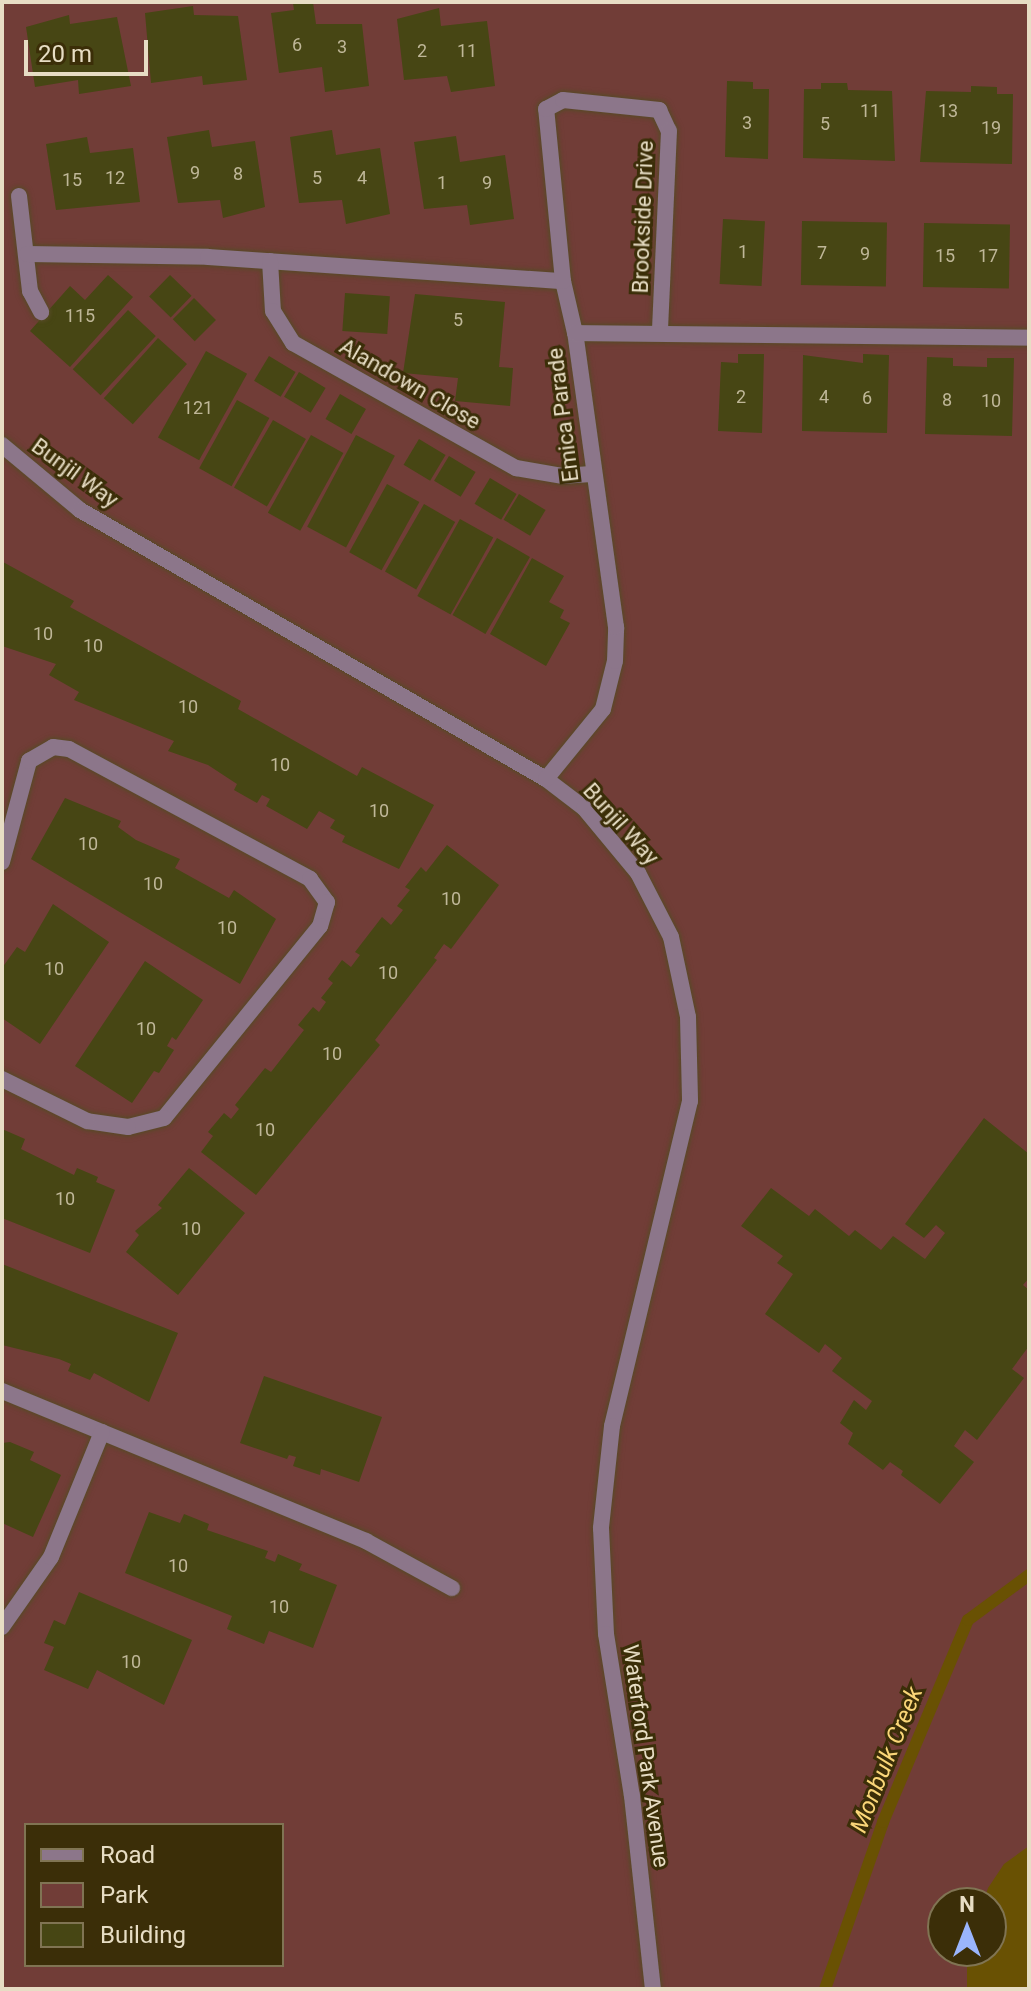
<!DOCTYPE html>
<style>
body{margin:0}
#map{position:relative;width:1031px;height:1991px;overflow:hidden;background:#3b2e08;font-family:Roboto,sans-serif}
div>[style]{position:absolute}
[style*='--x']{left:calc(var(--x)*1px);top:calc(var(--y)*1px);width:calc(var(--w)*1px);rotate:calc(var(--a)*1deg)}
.green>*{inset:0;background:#713d37}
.water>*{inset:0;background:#695103}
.stream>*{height:12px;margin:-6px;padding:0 6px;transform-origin:6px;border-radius:6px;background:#695103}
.building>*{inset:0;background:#474614;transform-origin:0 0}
.roads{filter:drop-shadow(0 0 2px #574a26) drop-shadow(0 0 2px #574a26)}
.lane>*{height:16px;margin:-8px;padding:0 8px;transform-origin:8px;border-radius:8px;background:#8c768a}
.street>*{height:16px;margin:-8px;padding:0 8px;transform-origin:8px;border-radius:8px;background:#8c768a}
span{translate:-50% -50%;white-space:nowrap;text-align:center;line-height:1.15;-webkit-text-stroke:6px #3b2e08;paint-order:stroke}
.number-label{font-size:18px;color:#bfb798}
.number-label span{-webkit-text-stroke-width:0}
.street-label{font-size:22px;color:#e7ddc4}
.water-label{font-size:24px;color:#fad678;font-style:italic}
.frame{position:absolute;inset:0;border:4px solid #e7ddc4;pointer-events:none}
.legend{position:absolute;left:24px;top:1823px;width:260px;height:144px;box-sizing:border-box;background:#3b2e08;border:2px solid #807453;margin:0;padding:10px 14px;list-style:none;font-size:24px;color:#e7ddc4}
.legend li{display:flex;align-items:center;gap:16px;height:40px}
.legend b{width:40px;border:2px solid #807453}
.north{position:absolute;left:927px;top:1887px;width:80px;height:80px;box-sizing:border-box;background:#3b2e08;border:2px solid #807453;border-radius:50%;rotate:0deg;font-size:22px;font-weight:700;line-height:32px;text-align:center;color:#e7ddc4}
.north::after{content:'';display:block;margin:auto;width:28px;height:36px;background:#9ab5fd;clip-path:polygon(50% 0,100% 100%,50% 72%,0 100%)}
.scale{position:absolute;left:24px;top:40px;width:124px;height:36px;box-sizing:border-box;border:4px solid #e7ddc4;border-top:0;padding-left:10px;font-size:24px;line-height:28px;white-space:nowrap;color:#e7ddc4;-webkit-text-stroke:6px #3b2e08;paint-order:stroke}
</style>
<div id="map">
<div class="green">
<div style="clip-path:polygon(evenodd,2px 2px,1029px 2px,1029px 1989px,2px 1989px,2px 2px,26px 1825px,282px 1825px,282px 1965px,26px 1965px,26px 1825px,2px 2px,943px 1903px,991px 1903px,991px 1951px,943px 1951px,943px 1903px)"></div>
</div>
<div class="water">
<div style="clip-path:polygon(1029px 1846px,1029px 1989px,967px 1989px,967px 1951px,991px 1951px,991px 1903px,983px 1903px,988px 1888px,1004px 1864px)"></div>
</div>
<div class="stream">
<div style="--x:825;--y:1989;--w:177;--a:-70.8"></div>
<div style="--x:883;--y:1822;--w:219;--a:-67.2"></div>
<div style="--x:968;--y:1620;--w:76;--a:-36.4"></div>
</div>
<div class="building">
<div style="clip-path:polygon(303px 2px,313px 2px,316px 24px,362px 24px,369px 86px,325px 92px,322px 67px,279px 73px,271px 13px,294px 10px,293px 3px)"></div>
<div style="clip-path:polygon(193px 6px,194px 15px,238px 16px,247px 80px,203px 85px,202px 76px,151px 83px,145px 13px)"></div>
<div style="clip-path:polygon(439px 8px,441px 26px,487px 21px,495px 86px,451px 92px,447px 76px,404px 80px,397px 19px)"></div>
<div style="clip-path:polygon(69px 15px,70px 24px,117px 17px,131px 86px,79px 94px,78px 80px,35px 87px,26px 27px)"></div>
<div style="clip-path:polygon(727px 81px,753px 82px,753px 89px,769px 89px,768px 159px,725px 157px)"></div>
<div style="clip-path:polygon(821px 83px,847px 83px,848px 90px,892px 91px,895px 161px,803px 158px,804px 89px,821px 89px)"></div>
<div style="clip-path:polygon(971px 86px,997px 87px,997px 94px,1013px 94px,1012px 164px,920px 162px,926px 91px,971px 92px)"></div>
<div style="clip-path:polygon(209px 130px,212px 147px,255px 141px,265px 207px,223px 218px,220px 200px,178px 203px,167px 137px)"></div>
<div style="clip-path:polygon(332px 130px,336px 155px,380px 148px,390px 214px,346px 224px,342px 200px,299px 203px,290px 137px)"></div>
<div style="clip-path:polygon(456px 136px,460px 162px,505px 155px,514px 219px,470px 225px,467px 205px,424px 209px,414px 142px)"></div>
<div style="clip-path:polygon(87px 137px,90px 153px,133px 148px,140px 202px,56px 210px,46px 144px)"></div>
<div style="left:723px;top:219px;width:42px;height:65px;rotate:3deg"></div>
<div style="left:802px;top:221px;width:85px;height:64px;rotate:1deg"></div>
<div style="left:924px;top:223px;width:86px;height:64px;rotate:1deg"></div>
<div style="clip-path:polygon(108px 275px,133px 297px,70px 367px,30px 331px,70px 286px,85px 300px)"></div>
<div style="left:170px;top:275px;width:30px;height:30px;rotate:44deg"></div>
<div style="left:345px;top:293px;width:45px;height:38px;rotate:4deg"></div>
<div style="clip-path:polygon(415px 294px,505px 302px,499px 367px,513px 368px,510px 406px,455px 401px,458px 378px,403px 373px)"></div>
<div style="left:194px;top:298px;width:31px;height:30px;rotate:45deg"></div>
<div style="left:128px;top:310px;width:38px;height:81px;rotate:43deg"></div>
<div style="left:158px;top:338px;width:39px;height:81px;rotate:42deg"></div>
<div style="left:206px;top:351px;width:47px;height:99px;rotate:29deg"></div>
<div style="clip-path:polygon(738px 354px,764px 354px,762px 433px,718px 431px,721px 362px,738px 363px)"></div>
<div style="clip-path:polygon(863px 354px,889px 355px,887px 433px,802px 431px,803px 355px,863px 363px)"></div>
<div style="left:269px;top:356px;width:31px;height:29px;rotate:31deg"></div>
<div style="clip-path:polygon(927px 357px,953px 358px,953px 366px,987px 367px,987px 358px,1014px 358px,1012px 436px,925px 434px)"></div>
<div style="left:299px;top:372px;width:31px;height:29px;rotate:31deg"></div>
<div style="left:340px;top:394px;width:30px;height:29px;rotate:30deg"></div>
<div style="left:237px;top:400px;width:37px;height:78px;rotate:29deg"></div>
<div style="left:273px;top:420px;width:38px;height:78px;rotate:30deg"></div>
<div style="left:311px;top:435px;width:37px;height:89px;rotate:29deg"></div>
<div style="left:356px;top:435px;width:44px;height:104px;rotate:28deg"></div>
<div style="left:419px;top:439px;width:31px;height:30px;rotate:31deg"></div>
<div style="left:449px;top:456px;width:31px;height:29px;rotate:31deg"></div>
<div style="left:490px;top:478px;width:31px;height:30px;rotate:31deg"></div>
<div style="left:387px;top:484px;width:37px;height:78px;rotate:29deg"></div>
<div style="left:519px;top:494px;width:31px;height:30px;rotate:31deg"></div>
<div style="left:424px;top:504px;width:36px;height:78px;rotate:30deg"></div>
<div style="left:460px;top:519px;width:38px;height:88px;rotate:29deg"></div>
<div style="left:497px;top:538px;width:38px;height:89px;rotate:30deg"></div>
<div style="clip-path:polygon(532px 558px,564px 576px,549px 602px,564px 610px,560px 618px,570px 623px,546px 666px,490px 634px)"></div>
<div style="clip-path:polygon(3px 562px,74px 601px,70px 607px,241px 701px,238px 709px,357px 776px,362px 767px,434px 805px,399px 869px,342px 842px,345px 836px,330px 828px,335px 820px,319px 811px,307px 829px,266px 806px,270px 799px,262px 795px,257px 803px,234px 790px,237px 784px,208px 765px,168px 751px,174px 741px,74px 700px,79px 692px,49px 675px,56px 664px,2px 646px)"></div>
<div style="clip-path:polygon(65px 798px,121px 821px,118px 827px,136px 840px,180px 859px,175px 868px,229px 898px,234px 890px,276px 919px,240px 984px,31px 859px)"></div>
<div style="clip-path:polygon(447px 845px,499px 885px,451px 949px,444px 944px,434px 958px,437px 960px,375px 1040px,380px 1045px,256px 1195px,201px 1152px,213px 1136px,208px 1132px,224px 1113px,231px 1119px,239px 1109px,235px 1105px,265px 1068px,271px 1072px,304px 1030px,298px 1025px,313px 1007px,319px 1012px,326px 1002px,321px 998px,333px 983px,328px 979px,342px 960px,351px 967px,360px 955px,355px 952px,382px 917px,391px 925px,403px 910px,397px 906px,410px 890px,405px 887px,421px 867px,426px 872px)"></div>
<div style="clip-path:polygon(53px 904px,109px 942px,40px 1044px,2px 1018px,2px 968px,17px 947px,25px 952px)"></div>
<div style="clip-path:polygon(145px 961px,203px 1000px,176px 1040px,172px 1037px,167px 1046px,174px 1050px,159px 1073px,154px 1071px,132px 1103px,75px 1066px)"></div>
<div style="clip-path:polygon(984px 1118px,1029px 1154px,1029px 1278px,1023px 1285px,1029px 1290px,1029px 1346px,1012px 1369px,1024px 1378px,977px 1440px,965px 1430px,954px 1446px,974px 1462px,940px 1504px,901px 1475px,903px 1471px,890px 1462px,883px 1470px,848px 1444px,853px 1433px,840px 1423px,854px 1400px,866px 1410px,872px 1401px,832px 1371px,842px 1358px,825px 1344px,819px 1353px,765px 1314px,793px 1274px,777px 1263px,783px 1256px,741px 1226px,771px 1188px,809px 1216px,815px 1209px,849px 1236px,855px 1230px,881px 1250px,893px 1236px,925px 1259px,945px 1233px,936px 1225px,924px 1238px,905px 1224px)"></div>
<div style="clip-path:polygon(2px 1129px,25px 1139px,21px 1149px,74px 1175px,77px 1168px,98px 1177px,96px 1182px,115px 1190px,90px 1253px,2px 1218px)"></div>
<div style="clip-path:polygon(189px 1168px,245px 1213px,178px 1295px,126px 1252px,139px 1235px,135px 1231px,162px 1208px,158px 1205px)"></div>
<div style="clip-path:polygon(2px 1264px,178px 1333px,149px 1402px,94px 1373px,90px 1380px,68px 1371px,71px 1364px,59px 1359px,2px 1345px)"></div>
<div style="clip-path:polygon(264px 1376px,382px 1417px,359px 1482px,321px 1469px,320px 1475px,293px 1466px,296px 1457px,289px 1455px,287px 1459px,240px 1443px)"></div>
<div style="clip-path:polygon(10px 1442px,34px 1452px,30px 1460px,61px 1475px,33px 1537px,2px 1523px,2px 1443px)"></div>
<div style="clip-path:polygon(149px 1512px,180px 1523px,184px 1514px,209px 1524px,207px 1530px,268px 1551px,265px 1558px,275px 1562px,278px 1554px,302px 1564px,299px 1570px,337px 1585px,313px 1648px,269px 1631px,264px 1644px,227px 1629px,232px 1616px,125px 1573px)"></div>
<div style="clip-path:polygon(79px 1592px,192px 1640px,164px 1705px,97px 1670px,88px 1689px,44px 1670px,54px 1647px,44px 1643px,54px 1620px,65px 1625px)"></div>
</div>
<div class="roads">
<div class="lane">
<div style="--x:2;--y:862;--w:105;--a:-75"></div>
<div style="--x:29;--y:761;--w:28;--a:-30"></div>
<div style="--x:53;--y:747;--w:16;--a:7"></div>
<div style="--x:69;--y:749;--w:274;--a:28.3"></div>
<div style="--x:310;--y:879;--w:29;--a:54"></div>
<div style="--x:327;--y:902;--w:25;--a:106"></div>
<div style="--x:320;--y:926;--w:247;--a:129.1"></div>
<div style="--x:164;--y:1118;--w:37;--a:166"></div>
<div style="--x:128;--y:1127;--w:41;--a:-171.7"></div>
<div style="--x:87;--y:1121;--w:95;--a:-153.7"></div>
<div style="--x:2;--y:1391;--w:394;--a:22.4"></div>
<div style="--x:366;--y:1541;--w:98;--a:28.7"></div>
<div style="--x:2;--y:1627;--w:85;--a:-55"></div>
<div style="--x:51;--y:1557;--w:135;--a:-67.8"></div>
</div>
<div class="street">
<div style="--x:19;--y:196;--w:96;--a:83.4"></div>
<div style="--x:30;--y:291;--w:24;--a:62"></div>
<div style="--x:27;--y:254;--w:181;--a:0.9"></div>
<div style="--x:208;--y:257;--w:356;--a:3.9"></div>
<div style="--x:563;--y:281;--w:53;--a:77"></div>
<div style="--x:270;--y:261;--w:50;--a:86.6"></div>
<div style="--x:273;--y:311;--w:38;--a:58"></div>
<div style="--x:293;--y:343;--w:256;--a:29.3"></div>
<div style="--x:516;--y:468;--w:48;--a:9.7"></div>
<div style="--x:563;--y:476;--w:28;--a:-4"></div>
<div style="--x:563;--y:281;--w:173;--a:-95.6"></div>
<div style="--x:546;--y:109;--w:19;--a:-28"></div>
<div style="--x:563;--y:100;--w:97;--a:5.9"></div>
<div style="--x:659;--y:110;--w:23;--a:65"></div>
<div style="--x:669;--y:131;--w:200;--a:92.6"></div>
<div style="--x:2;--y:445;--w:102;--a:39.8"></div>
<div style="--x:80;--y:510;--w:538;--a:30"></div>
<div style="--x:546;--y:779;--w:48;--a:37.3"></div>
<div style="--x:584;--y:808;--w:85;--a:50.3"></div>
<div style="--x:638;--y:873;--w:72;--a:62.7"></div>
<div style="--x:671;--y:937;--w:82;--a:78"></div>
<div style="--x:688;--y:1017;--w:84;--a:88.6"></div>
<div style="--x:690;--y:1101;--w:334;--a:103.5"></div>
<div style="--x:612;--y:1426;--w:103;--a:96.2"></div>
<div style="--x:601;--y:1528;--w:106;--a:87.3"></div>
<div style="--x:606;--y:1634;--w:164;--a:80.9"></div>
<div style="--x:632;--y:1796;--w:194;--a:83.8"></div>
<div style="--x:546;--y:779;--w:90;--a:-50.8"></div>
<div style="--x:603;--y:709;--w:49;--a:-76"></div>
<div style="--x:615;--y:661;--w:34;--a:-88"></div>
<div style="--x:616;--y:627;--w:297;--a:-97.9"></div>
<div style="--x:575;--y:333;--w:454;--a:0.6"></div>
</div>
</div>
<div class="number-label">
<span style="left:297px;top:45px">6</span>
<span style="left:342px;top:47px">3</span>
<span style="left:422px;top:51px">2</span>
<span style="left:467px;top:51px">11</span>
<span style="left:870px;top:111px">11</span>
<span style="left:948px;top:111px">13</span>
<span style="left:747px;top:123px">3</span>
<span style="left:825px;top:124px">5</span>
<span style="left:991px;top:128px">19</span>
<span style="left:195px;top:173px">9</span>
<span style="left:238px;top:174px">8</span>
<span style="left:115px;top:178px">12</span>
<span style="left:317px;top:178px">5</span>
<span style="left:362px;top:178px">4</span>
<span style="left:72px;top:180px">15</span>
<span style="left:442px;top:183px">1</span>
<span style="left:487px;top:183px">9</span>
<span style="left:743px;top:252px">1</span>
<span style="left:822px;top:253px">7</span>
<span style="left:865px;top:254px">9</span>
<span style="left:945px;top:256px">15</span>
<span style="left:988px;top:256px">17</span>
<span style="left:80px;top:316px">115</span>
<span style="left:458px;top:320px">5</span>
<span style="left:741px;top:397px">2</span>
<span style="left:824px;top:397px">4</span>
<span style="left:867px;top:398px">6</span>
<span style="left:947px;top:400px">8</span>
<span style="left:991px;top:401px">10</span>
<span style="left:198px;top:408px">121</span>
<span style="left:43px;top:634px">10</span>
<span style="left:93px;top:646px">10</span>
<span style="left:188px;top:707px">10</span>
<span style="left:280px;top:765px">10</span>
<span style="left:379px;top:811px">10</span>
<span style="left:88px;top:844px">10</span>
<span style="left:153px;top:884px">10</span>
<span style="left:451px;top:899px">10</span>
<span style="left:227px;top:928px">10</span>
<span style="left:54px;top:969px">10</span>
<span style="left:388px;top:973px">10</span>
<span style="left:146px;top:1029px">10</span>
<span style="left:332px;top:1054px">10</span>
<span style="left:265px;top:1130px">10</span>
<span style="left:65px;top:1199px">10</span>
<span style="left:191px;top:1229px">10</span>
<span style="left:178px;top:1566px">10</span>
<span style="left:279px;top:1607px">10</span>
<span style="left:131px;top:1662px">10</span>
</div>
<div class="street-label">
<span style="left:643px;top:217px;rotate:-88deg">Brookside Drive</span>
<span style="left:410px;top:384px;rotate:30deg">Alandown Close</span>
<span style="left:563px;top:415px;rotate:-97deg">Emica Parade</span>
<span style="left:75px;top:473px;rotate:36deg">Bunjil Way</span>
<span style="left:621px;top:824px;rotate:48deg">Bunjil Way</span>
<span style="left:646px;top:1756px;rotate:82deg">Waterford Park Avenue</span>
</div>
<div class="water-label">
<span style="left:887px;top:1760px;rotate:-68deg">Monbulk Creek</span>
</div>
<div class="frame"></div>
<ul class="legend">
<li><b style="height:10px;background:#8c768a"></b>Road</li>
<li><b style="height:22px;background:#713d37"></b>Park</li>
<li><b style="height:22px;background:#474614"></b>Building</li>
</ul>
<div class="north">N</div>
<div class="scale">20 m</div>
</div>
